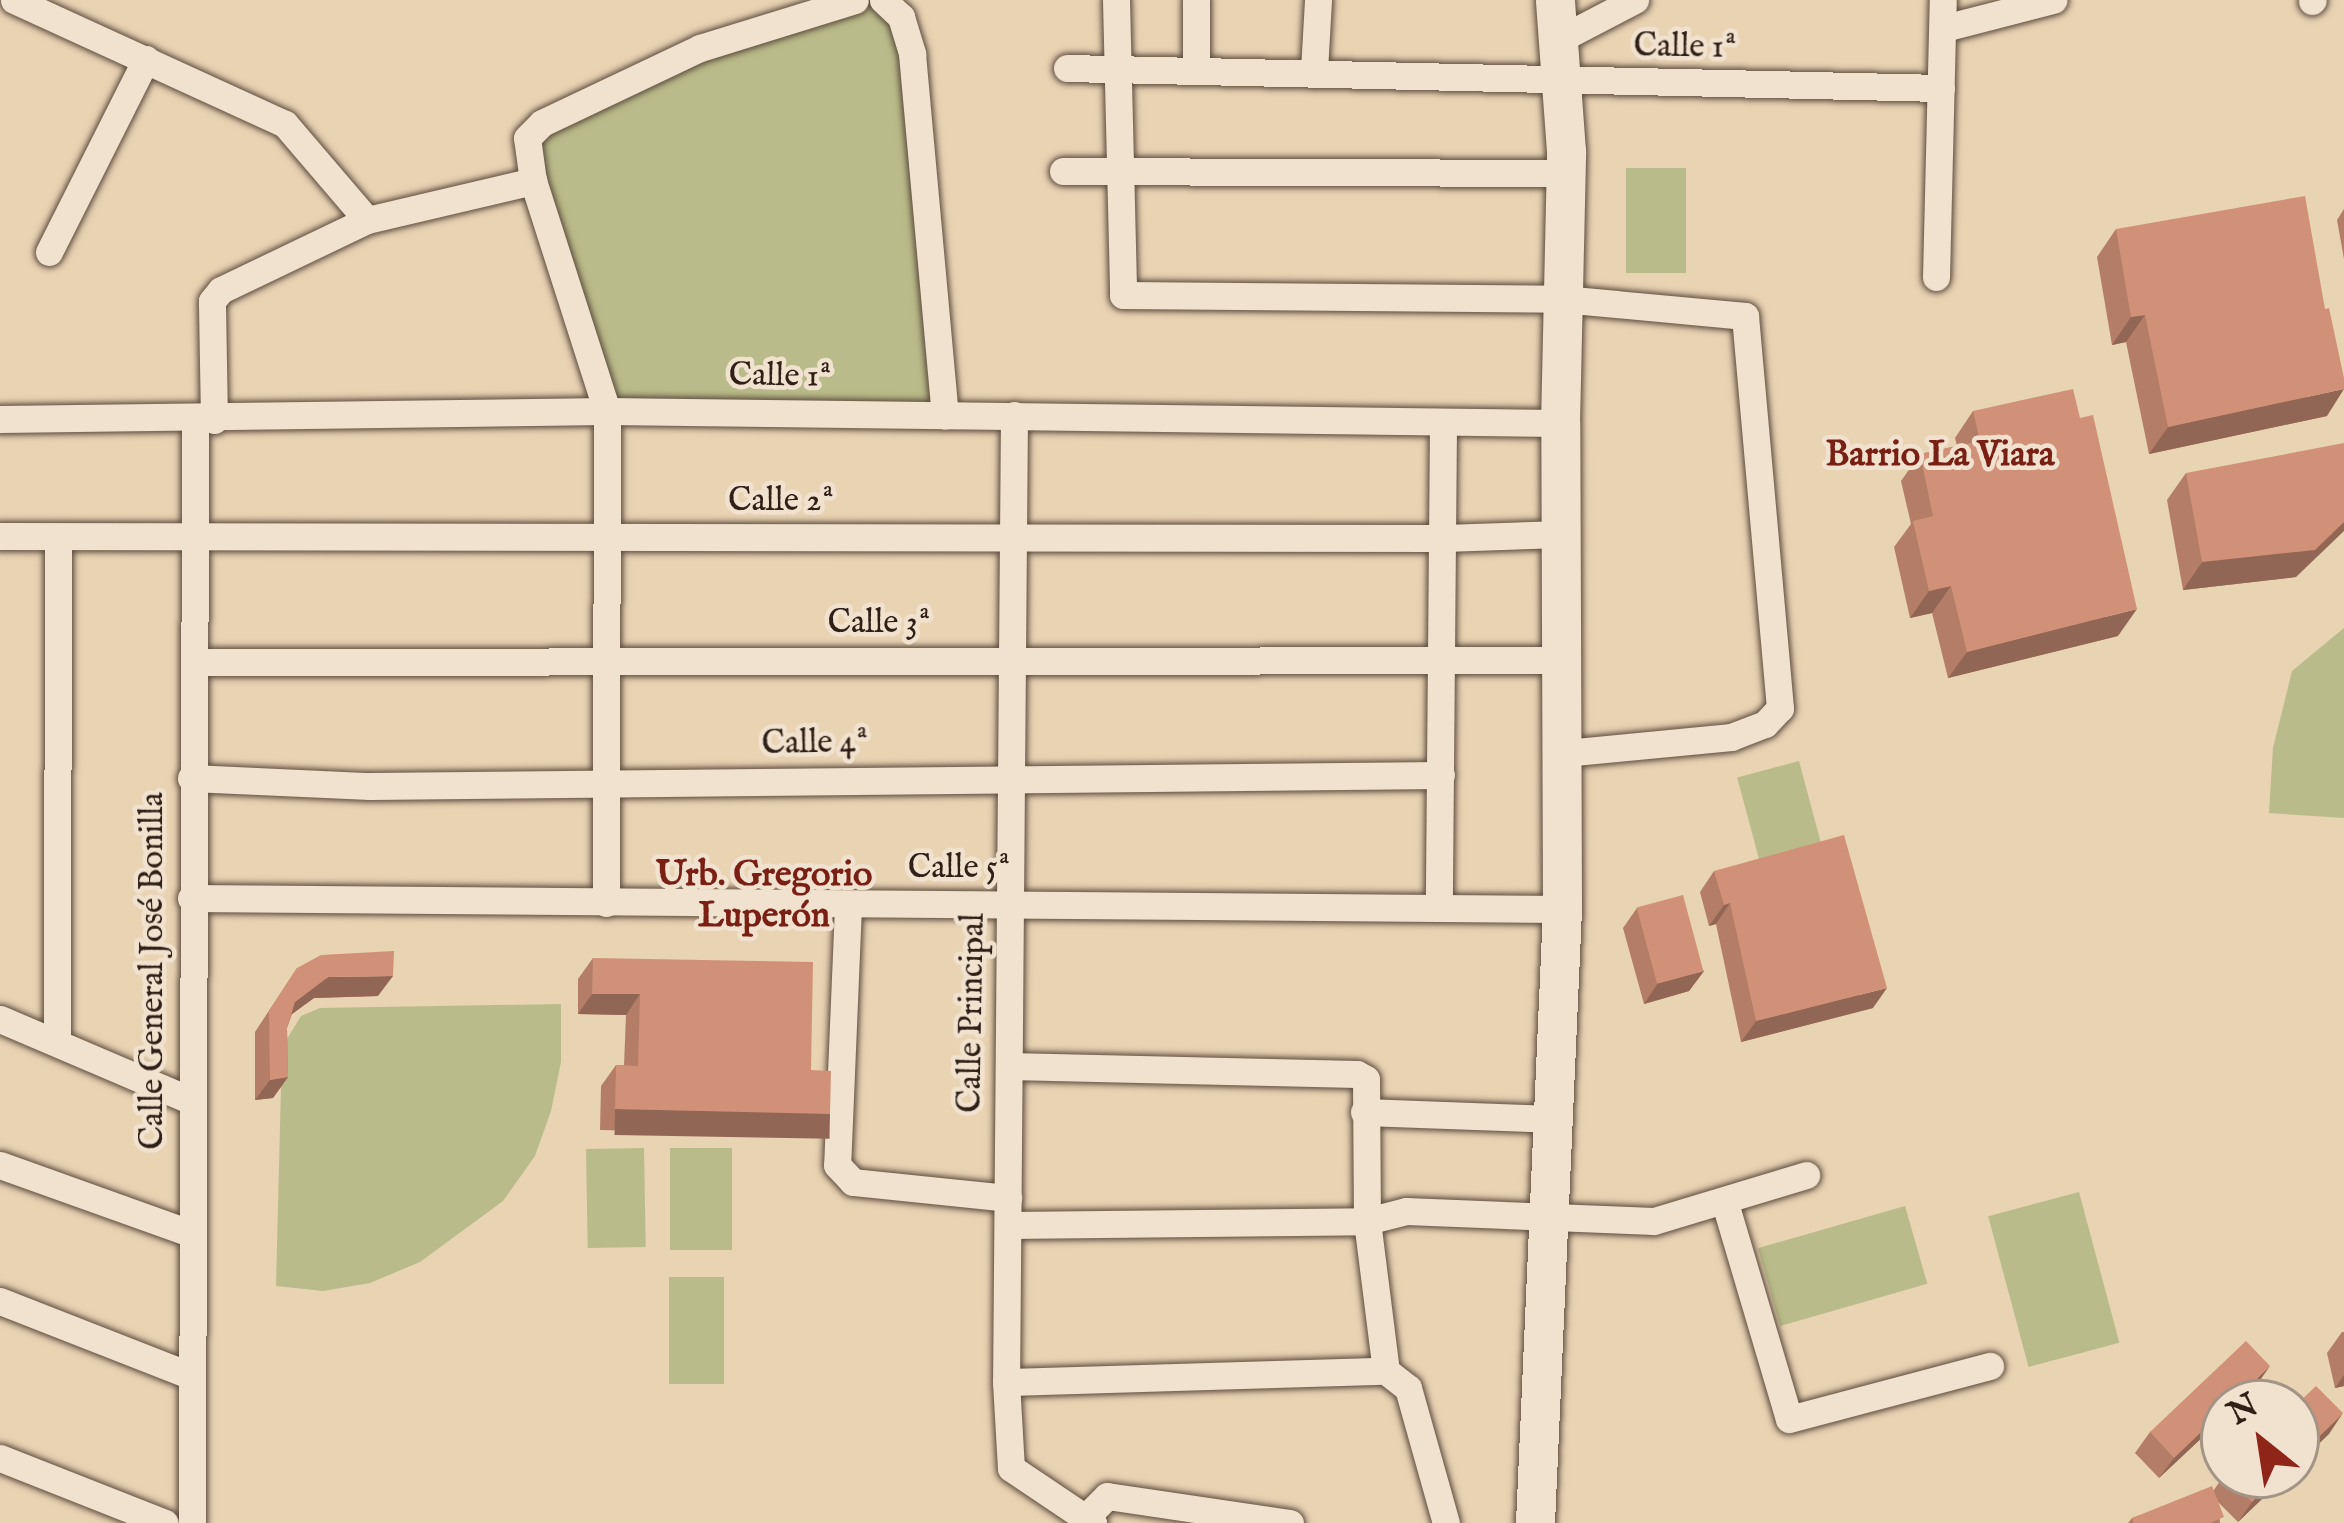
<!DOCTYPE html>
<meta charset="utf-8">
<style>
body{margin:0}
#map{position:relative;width:2344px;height:1523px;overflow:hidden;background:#e8d3b3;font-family:"IM FELL English",serif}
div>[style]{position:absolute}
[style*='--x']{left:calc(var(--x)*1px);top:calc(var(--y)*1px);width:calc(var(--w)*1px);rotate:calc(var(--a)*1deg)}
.green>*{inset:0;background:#babb8a;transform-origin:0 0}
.roads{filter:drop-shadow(0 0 3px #5d4c3e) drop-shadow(0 0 3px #5d4c3e)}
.street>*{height:27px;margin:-13.5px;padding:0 13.5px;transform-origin:13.5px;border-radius:13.5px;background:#f0e2ce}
.secondary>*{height:39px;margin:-19.5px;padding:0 19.5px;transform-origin:19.5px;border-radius:19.5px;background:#f0e2ce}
.wall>*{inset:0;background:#b47d67}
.shaded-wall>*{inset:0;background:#926654;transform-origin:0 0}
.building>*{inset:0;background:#d19178;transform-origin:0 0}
span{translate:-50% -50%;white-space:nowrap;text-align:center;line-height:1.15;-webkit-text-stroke:9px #f0e2ce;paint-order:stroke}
.street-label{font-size:33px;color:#2f1f17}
.neighbourhood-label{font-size:36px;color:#7a1f14;font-weight:700}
.north{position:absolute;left:2200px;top:1379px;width:120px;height:120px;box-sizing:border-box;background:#f0e2ce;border:3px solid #a39485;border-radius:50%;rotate:330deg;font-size:33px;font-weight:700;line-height:48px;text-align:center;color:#2f1f17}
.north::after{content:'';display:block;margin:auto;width:42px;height:54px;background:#8f2418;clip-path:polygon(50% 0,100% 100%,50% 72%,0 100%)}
</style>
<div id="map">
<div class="green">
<div style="clip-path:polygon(855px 0,883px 0,894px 8px,945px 415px,607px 411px,533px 181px,542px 123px)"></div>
<div style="left:1626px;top:168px;width:60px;height:105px"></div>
<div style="clip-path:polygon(2344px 628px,2344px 818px,2269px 813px,2273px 748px,2292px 671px)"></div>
<div style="left:1799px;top:761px;width:95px;height:64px;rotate:75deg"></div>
<div style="clip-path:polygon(561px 1004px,561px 1062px,551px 1111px,535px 1156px,503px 1201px,420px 1262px,370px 1283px,323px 1291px,276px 1286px,282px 1047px,301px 1016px,320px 1008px)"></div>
<div style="left:644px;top:1148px;width:99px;height:58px;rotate:89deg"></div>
<div style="left:670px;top:1148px;width:62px;height:102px"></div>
<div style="left:2079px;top:1192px;width:156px;height:94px;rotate:75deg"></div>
<div style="left:1905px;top:1206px;width:81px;height:153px;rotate:74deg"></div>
<div style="left:669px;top:1277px;width:55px;height:107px"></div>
</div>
<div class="roads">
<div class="street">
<div style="--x:14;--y:0;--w:298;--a:24.6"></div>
<div style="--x:285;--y:124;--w:126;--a:49.5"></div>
<div style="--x:883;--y:0;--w:25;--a:43"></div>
<div style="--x:901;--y:17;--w:39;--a:73"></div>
<div style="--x:912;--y:54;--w:363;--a:84.8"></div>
<div style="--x:1116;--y:0;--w:295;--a:88.6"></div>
<div style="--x:1123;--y:295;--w:439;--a:0.5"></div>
<div style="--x:1562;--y:299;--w:184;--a:5.3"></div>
<div style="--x:1745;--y:316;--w:394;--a:84.9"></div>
<div style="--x:1780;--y:708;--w:22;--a:133"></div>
<div style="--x:1765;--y:724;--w:36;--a:159"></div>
<div style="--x:1731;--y:737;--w:168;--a:174.5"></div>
<div style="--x:2312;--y:1;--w:1;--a:-45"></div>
<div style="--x:1944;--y:28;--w:113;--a:-14.4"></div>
<div style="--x:1558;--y:40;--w:87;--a:-27.5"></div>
<div style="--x:1196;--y:67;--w:67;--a:-90"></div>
<div style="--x:1067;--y:68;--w:874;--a:1.31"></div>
<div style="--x:1314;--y:70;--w:70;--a:-86.7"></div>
<div style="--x:1063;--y:171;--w:502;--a:0.23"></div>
<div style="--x:49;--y:252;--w:216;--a:-63.3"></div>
<div style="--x:1936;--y:277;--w:277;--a:-88.6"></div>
<div style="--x:1014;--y:415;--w:967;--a:90.47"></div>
<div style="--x:1006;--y:1382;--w:86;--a:86.7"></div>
<div style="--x:1011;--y:1468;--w:99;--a:33.9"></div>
<div style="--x:0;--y:419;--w:607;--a:-0.76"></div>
<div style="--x:607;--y:411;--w:953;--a:0.72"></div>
<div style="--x:214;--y:420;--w:119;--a:-91"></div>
<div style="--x:212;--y:301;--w:14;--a:-51"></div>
<div style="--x:221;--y:290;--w:162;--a:-25.6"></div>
<div style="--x:367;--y:220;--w:171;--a:-13.2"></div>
<div style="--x:1443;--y:425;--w:483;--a:90.5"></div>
<div style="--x:1439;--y:908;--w:123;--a:0.5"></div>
<div style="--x:0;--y:536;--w:1444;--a:0.08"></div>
<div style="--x:1444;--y:538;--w:117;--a:-2"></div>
<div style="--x:195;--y:662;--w:1368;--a:-0.08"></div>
<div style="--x:191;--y:778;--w:179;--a:2.6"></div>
<div style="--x:370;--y:786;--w:1071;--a:-0.59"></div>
<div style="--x:191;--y:898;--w:1248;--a:0.46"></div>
<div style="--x:606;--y:903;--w:492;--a:-89.9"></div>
<div style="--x:607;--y:411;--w:242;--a:-107.8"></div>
<div style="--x:533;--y:181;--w:43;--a:-97.9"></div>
<div style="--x:527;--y:138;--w:21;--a:-45"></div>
<div style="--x:542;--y:123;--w:175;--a:-25.4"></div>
<div style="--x:700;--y:48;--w:162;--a:-17.2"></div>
<div style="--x:848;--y:906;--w:259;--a:92.4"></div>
<div style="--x:837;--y:1165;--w:23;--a:47"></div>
<div style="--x:853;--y:1182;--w:156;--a:5.9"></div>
<div style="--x:0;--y:1019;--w:207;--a:23.1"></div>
<div style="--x:57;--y:1039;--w:502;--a:-89.89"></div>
<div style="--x:1009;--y:1066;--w:348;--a:1.3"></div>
<div style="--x:1357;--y:1074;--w:10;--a:29"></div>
<div style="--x:1366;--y:1079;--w:142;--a:89.6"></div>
<div style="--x:1367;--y:1221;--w:151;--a:82.8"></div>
<div style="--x:1386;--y:1371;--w:28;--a:38"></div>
<div style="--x:1408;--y:1388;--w:140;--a:74.3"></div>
<div style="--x:1364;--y:1112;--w:188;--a:2.1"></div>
<div style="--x:0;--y:1165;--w:202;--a:19.7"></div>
<div style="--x:1725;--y:1203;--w:225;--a:73.5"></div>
<div style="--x:1789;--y:1419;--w:208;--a:-14.8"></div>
<div style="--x:1008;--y:1225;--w:359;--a:-0.6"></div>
<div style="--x:1367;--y:1221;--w:40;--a:-14.4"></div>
<div style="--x:1406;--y:1211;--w:248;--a:2.3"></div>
<div style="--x:1654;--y:1221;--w:159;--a:-16.8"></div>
<div style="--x:0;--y:1301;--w:205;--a:21.4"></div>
<div style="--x:1006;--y:1382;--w:380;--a:-1.7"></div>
<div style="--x:0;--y:1458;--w:177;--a:21.5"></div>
<div style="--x:1085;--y:1518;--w:31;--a:-45"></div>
<div style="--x:1107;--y:1496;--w:185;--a:8.4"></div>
<div style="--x:192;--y:1523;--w:1103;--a:-89.84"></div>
</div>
<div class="secondary">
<div style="--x:1535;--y:1523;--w:615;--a:-87.48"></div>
<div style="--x:1562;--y:909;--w:486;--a:-90.2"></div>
<div style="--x:1560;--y:423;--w:272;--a:-88.7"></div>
<div style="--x:1566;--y:151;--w:151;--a:-94.2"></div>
</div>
</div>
<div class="wall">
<div style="clip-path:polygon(2344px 209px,2344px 259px,2337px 220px)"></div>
<div style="clip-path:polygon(2116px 229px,2327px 416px,2149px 454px,2126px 342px,2112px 345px,2097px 257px)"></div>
<div style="clip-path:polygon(1973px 411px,2118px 636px,1948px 678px,1932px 613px,1910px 618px,1894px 547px,1911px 524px,1901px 481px,1920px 454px,1957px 446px,1955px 438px)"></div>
<div style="clip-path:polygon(2186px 473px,2296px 577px,2183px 590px,2167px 500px)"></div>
<div style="clip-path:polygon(1714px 871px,1873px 1008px,1741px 1042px,1716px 924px,1709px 926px,1700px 892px)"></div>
<div style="clip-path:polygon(1637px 908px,1704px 971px,1689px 991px,1644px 1004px,1623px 928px)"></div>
<div style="clip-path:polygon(593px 958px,811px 1070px,830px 1114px,815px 1135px,600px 1130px,601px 1086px,616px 1065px,624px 1065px,626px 1015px,578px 1014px,578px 979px)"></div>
<div style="clip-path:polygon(297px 968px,378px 996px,314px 998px,292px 1014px,287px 1028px,288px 1077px,273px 1098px,255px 1100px,255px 1032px)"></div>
<div style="clip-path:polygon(2342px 1332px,2344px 1332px,2344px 1386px,2335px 1388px,2327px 1353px)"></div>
<div style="clip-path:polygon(2256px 1386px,2238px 1403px,2224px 1403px,2224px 1417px,2159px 1478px,2135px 1453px,2150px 1432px)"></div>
<div style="clip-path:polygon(2224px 1475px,2287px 1475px,2238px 1522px,2218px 1502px,2220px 1523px,2128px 1523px,2132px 1518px,2214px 1490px)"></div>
</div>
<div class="shaded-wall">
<div style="clip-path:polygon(2145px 315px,2126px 342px,2112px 345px,2131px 317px)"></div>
<div style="clip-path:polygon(2344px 389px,2327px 416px,2149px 454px,2168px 427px)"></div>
<div style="clip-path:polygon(2344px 522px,2344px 531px,2296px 577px,2183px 590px,2202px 562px)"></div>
<div style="clip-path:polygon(1951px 586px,1932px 613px,1910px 618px,1929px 591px)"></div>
<div style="clip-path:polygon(2137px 609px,2118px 636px,1948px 678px,1967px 652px)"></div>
<div style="clip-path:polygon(1730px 903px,1716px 924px,1709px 926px,1724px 905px)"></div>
<div style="clip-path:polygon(1704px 971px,1689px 991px,1644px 1004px,1658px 983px)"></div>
<div style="clip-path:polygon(393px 976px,378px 996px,314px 998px,281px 1022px,295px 1002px,328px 977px)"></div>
<div style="clip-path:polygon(1887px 988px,1873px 1008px,1741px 1042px,1756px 1021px)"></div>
<div style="clip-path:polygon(592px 994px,640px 994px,626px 1015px,578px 1014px)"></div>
<div style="clip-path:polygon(288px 1077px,273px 1098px,255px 1100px,270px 1080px)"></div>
<div style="left:615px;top:1109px;width:215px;height:26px;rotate:1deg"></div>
<div style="clip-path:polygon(2270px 1366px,2256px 1386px,2238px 1403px,2231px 1403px)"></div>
<div style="clip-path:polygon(2344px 1375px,2344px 1386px,2335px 1388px)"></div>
<div style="clip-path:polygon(2224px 1410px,2224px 1417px,2159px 1478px,2174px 1458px)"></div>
<div style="clip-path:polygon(2343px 1413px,2329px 1434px,2296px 1466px,2296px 1459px)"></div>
<div style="clip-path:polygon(2280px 1475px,2287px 1475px,2238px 1522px,2252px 1502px)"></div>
</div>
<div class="building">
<div style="clip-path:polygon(2305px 196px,2325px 309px,2329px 308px,2344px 378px,2344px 389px,2168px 427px,2145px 315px,2131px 317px,2116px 229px)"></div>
<div style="clip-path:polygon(2073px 389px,2080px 418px,2093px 415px,2137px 609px,1967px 652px,1951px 586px,1929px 591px,1913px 521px,1933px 516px,1920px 454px,1980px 441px,1973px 411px)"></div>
<div style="clip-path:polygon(2344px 443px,2344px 522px,2315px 550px,2202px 562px,2186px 473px)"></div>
<div style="clip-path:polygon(1844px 835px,1887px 988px,1756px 1021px,1730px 903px,1724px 905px,1714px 871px)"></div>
<div style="left:1683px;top:895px;width:79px;height:48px;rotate:75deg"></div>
<div style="clip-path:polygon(394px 951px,393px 976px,328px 977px,295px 1002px,287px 1028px,288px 1077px,270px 1080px,269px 1011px,297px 968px,321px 955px)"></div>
<div style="clip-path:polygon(593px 958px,813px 962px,811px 1070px,831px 1071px,830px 1114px,615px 1109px,616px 1065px,638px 1066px,640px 994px,592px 994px)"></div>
<div style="clip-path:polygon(2246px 1341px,2270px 1366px,2231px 1403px,2224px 1403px,2224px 1410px,2174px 1458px,2150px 1432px)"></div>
<div style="clip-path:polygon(2316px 1386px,2343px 1413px,2296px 1459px,2296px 1405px)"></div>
<div style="clip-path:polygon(2226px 1475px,2280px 1475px,2252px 1502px)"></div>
<div style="clip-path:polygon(2212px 1486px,2224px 1517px,2210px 1523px,2134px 1523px,2132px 1518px)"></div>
</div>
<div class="street-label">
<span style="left:1685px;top:48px;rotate:1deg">Calle 1ª</span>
<span style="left:780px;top:377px;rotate:1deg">Calle 1ª</span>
<span style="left:781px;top:502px">Calle 2ª</span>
<span style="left:879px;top:624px">Calle 3ª</span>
<span style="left:815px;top:744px;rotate:-1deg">Calle 4ª</span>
<span style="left:959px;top:869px">Calle 5ª</span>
<span style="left:154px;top:971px;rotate:-90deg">Calle General José Bonilla</span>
<span style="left:973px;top:1013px;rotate:-89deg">Calle Principal</span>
</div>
<div class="neighbourhood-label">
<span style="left:1940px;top:456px">Barrio La Viara</span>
<span style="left:764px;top:896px">Urb. Gregorio<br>Luperón</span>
</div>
<div class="north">N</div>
</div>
